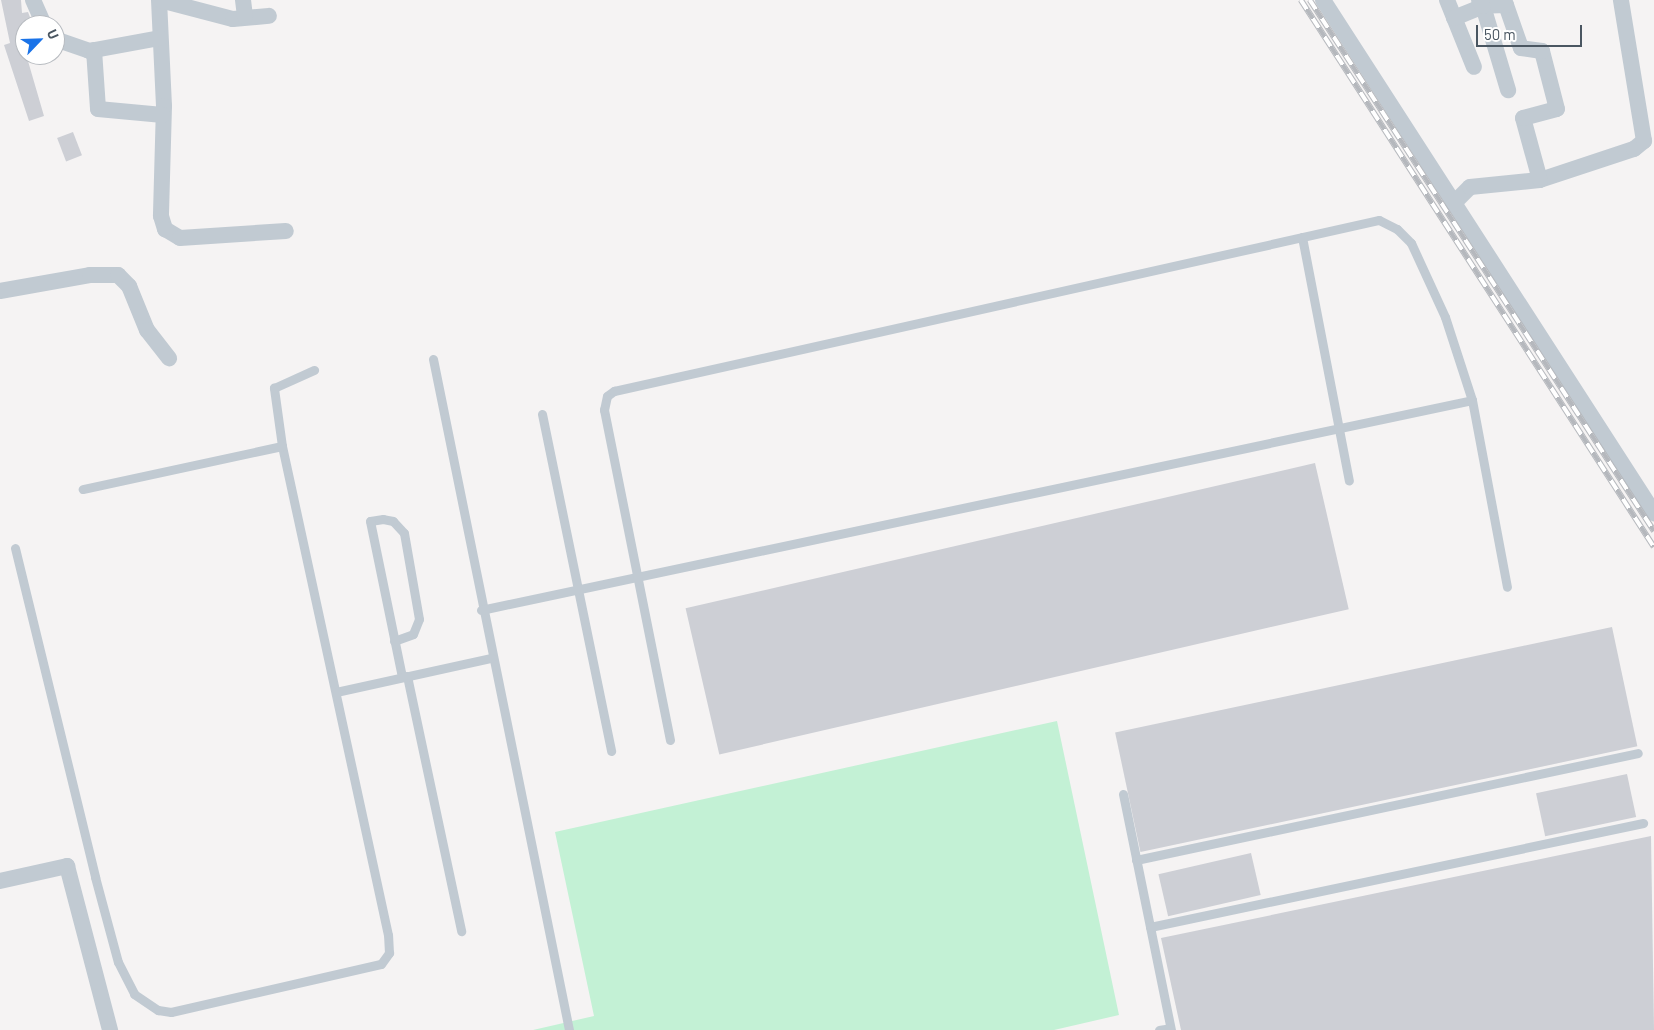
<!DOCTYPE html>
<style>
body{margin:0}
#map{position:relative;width:1654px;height:1030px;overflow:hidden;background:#f5f3f3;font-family:Barlow,sans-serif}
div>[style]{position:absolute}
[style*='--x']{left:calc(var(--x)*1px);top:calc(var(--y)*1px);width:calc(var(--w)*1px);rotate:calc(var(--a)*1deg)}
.green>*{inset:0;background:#c3f1d5}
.building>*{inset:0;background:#cdcfd5;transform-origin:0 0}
.lane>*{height:9px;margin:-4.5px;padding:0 4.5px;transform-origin:4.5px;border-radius:4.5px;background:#c1cad2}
.street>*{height:16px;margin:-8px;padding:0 8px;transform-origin:8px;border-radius:8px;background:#c1cad2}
.rail>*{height:5.5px;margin-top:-2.75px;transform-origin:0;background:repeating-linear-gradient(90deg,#fff 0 11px,#b5b8bd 0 22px);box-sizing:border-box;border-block:1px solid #b5b8bd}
span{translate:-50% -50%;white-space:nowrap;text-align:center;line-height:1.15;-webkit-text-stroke:5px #fff;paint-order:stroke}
.north{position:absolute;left:15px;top:15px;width:50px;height:50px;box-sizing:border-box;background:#fff;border:1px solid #b7bbc0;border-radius:50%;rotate:66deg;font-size:14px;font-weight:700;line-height:20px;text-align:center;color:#4a5661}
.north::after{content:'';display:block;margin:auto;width:18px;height:22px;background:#1a73e8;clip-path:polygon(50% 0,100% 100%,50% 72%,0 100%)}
.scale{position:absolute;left:1476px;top:25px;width:106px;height:22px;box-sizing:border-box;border:2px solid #4a5661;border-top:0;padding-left:6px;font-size:15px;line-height:18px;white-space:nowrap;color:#4a5661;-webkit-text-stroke:4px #fff;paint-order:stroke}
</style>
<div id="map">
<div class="green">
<div style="clip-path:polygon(1057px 721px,1119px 1015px,1054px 1030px,533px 1030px,594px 1016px,555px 832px)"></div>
</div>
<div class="building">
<div style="clip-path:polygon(1px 0,21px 0,22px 13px,28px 12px,33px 25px,25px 25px,25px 36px,21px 37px,44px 116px,29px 121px,4px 45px,10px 43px)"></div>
<div style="left:73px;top:132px;width:25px;height:17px;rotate:69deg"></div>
<div style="left:1315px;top:463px;width:150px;height:646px;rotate:77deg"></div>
<div style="left:1612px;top:627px;width:122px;height:508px;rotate:78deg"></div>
<div style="left:1627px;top:774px;width:44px;height:93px;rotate:78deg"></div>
<div style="clip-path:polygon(1651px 836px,1654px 1030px,1181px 1030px,1161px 938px)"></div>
<div style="left:1251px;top:853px;width:43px;height:95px;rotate:77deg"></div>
</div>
<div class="lane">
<div style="--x:1302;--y:237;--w:248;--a:79.1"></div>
<div style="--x:433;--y:359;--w:685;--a:78.54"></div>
<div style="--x:542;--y:414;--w:344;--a:78.4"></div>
<div style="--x:282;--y:446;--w:59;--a:-97.9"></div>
<div style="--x:274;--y:388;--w:44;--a:-24.2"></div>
<div style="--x:15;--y:548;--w:339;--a:76.3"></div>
<div style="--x:95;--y:877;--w:88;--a:74.9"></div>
<div style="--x:118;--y:962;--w:36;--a:63"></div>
<div style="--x:134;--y:994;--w:29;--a:34"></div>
<div style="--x:158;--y:1010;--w:13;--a:9"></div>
<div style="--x:171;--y:1012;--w:215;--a:-12.9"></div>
<div style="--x:381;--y:964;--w:14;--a:-54"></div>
<div style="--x:389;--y:953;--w:18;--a:-93"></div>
<div style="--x:388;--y:935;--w:500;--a:-102.23"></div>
<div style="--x:282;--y:446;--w:204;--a:167.8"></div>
<div style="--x:481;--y:610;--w:1013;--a:-11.96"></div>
<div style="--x:394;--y:641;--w:20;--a:-20"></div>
<div style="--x:413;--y:634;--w:16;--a:-68"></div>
<div style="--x:419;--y:619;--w:87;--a:-99.9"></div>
<div style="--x:404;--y:533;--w:16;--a:-133"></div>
<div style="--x:393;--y:521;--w:10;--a:-169"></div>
<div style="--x:383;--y:519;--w:13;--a:171"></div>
<div style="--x:370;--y:521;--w:159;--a:78.4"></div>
<div style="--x:407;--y:676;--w:261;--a:78"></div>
<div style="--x:336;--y:692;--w:159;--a:-12.4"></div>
<div style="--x:670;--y:740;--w:337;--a:-101.3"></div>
<div style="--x:604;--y:410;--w:14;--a:-78"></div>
<div style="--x:607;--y:396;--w:9;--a:-36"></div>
<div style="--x:614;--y:391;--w:784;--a:-12.6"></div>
<div style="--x:1379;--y:220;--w:20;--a:27"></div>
<div style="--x:1397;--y:229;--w:20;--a:45"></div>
<div style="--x:1411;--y:243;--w:81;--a:65.3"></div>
<div style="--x:1445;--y:317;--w:87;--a:72"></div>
<div style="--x:1472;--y:400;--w:190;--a:79.4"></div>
<div style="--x:1123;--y:794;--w:241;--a:78.5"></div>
<div style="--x:1136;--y:860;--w:513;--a:-12.03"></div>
<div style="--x:1150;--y:927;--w:504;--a:-11.91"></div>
<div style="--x:1159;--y:1030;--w:11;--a:-10"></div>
</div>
<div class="street">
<div style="--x:33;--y:0;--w:27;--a:66"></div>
<div style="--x:159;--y:0;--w:106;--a:87.3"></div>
<div style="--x:164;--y:106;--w:110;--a:91.6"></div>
<div style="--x:161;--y:216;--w:14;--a:73"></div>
<div style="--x:165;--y:229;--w:17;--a:31"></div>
<div style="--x:180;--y:238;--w:106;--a:-3.8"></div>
<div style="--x:160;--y:0;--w:75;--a:14.6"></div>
<div style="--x:233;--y:19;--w:36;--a:-5"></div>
<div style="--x:243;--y:0;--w:17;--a:83"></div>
<div style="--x:1323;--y:0;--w:611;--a:57.17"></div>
<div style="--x:1447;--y:0;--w:72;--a:68.1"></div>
<div style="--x:1454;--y:18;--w:31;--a:-22"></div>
<div style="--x:1483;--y:6;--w:88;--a:73.4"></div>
<div style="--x:55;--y:39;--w:36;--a:19"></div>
<div style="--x:89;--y:51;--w:72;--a:-10.4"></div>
<div style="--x:94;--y:50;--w:59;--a:86.1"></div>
<div style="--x:98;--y:109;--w:65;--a:5.3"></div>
<div style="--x:1540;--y:180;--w:99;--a:-18.3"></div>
<div style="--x:1634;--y:149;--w:13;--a:-39"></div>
<div style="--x:1644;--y:141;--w:143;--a:-99.3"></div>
<div style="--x:1453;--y:204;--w:24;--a:-45"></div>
<div style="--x:1470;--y:187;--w:70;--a:-5.7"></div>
<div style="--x:1540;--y:180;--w:64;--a:-105.3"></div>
<div style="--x:1523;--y:118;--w:35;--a:-15"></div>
<div style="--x:1557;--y:109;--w:60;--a:-104.5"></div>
<div style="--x:1542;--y:51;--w:21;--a:-172"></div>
<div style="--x:1521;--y:48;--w:46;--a:-109.2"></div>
<div style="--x:1506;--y:5;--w:23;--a:178"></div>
<div style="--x:1483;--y:6;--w:7;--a:-124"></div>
<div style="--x:0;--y:291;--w:91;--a:-10.1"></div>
<div style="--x:90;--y:275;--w:28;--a:0"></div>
<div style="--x:118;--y:275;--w:16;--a:45"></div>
<div style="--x:129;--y:286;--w:48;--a:67.8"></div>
<div style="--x:147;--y:330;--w:36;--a:52"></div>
<div style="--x:0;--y:881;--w:69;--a:-12.6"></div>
<div style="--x:67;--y:866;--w:170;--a:75.3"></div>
</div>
<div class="rail">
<div style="--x:1301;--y:0;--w:651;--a:57.16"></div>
<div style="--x:1310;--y:0;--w:633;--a:57.06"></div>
</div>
<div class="north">U</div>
<div class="scale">50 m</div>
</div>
